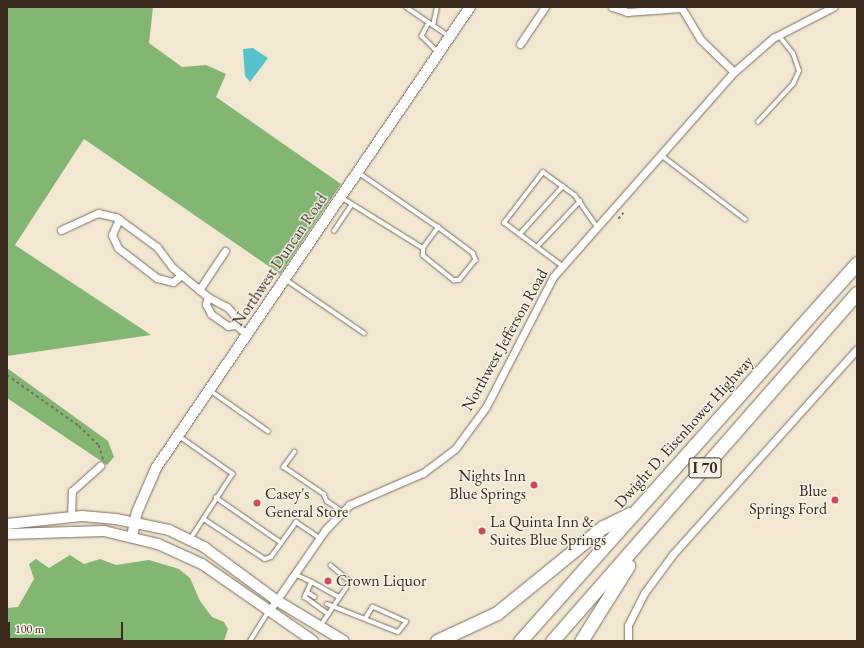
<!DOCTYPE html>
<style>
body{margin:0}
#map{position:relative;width:864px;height:648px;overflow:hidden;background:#f2e8d2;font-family:"EB Garamond",serif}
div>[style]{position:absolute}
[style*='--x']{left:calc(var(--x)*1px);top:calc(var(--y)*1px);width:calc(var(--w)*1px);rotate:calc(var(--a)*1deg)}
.forest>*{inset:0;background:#82b672}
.water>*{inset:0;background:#56c3cc}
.path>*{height:1.5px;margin-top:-0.75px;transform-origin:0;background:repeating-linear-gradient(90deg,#7b6c5d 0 3px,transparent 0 6px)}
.roads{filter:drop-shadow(0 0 1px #7b6c5d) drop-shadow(0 0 1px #7b6c5d)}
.lane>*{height:3.5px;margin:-1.75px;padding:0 1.75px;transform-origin:1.75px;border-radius:1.75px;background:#fff}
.street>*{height:7px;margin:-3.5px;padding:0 3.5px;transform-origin:3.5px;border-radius:3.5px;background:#fff}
.secondary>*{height:10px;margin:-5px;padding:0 5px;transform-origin:5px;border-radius:5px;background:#fff}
.highway>*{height:13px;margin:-6.5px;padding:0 6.5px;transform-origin:6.5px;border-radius:6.5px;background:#fff}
.dots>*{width:11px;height:11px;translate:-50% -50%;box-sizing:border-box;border:2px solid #f7f3e8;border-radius:50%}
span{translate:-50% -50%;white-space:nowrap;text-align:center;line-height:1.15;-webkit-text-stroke:3px #f7f3e8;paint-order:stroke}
.shield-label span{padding:1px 3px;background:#f7f3e8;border:1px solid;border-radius:3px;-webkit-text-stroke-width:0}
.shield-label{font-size:15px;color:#3b2a1e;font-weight:700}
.street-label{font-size:16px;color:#3b2a1e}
.poi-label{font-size:16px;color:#3b2a1e}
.right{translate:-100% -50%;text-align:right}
.left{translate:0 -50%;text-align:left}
.frame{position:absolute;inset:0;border:8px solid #3b2a1e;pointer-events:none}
.scale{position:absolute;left:8px;top:622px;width:115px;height:18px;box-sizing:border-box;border:2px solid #3b2a1e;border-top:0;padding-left:5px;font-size:12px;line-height:14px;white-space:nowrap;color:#3b2a1e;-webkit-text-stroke:3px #f7f3e8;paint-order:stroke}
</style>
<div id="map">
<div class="forest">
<div style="clip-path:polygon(7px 7px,153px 7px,149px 43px,182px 67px,206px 65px,226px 74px,216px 97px,341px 184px,280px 274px,84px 139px,15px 245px,151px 335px,7px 356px)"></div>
<div style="clip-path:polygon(7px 368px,108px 441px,114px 457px,107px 465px,7px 398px)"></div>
<div style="clip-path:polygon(70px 555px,84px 564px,100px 559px,116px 565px,149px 560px,179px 569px,190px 578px,200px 601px,212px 617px,224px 622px,228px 629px,224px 641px,7px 641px,7px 608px,18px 607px,34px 579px,29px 564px,36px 559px,49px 568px)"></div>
</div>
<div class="water">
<div style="clip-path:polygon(253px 48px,268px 58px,250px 82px,245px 76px,243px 49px)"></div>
</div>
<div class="path">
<div style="--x:618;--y:219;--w:8;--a:-50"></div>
<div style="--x:7;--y:375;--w:88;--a:35.3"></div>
<div style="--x:79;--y:426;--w:28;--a:44"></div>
<div style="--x:99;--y:445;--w:15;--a:74"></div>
</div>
<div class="roads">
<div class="lane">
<div style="--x:406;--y:7;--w:52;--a:34"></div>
<div style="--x:429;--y:23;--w:15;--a:118"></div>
<div style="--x:422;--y:36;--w:23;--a:45"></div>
<div style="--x:433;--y:26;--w:19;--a:-78"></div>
<div style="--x:758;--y:122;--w:52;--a:-47.4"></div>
<div style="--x:793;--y:84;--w:14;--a:-65"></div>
<div style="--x:799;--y:71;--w:18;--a:-109"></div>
<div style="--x:793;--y:54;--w:23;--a:-128"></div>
<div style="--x:661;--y:155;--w:106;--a:37.3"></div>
<div style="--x:359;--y:173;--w:96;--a:34.4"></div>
<div style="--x:438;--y:227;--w:44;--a:36.6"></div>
<div style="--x:473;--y:253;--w:8;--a:67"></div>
<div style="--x:476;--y:260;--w:26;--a:129"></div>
<div style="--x:460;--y:280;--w:6;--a:171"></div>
<div style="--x:454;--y:281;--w:40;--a:-141"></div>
<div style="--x:423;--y:256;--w:8;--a:-90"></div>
<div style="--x:423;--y:248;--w:26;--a:-54"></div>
<div style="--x:341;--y:197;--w:97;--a:31.9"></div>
<div style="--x:334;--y:231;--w:32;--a:-56"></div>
<div style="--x:520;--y:234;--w:64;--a:-48.1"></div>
<div style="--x:537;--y:247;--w:63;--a:-46.9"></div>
<div style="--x:562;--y:266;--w:72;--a:-143.4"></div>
<div style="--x:504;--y:223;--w:64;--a:-52.6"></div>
<div style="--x:543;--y:172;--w:39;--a:36"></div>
<div style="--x:575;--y:195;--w:39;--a:55"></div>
<div style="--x:285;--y:279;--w:96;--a:34.4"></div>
<div style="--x:211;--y:391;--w:70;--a:35.1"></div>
<div style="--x:179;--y:436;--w:66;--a:35.1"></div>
<div style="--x:233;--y:474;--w:77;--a:122.9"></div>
<div style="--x:295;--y:452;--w:19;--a:126"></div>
<div style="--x:284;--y:467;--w:48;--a:34"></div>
<div style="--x:324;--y:494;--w:8;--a:67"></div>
<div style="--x:327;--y:501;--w:18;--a:34"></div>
<div style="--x:204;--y:519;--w:73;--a:33.3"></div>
<div style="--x:265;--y:559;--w:6;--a:-18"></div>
<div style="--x:271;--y:557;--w:17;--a:-54"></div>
<div style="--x:281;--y:543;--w:79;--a:-145.3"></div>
<div style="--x:281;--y:543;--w:26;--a:-54"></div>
<div style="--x:296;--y:522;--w:29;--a:34"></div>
<div style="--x:295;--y:574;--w:19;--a:25"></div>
<div style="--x:312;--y:582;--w:17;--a:115"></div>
<div style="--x:305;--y:597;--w:29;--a:36"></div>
<div style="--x:312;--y:582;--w:31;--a:29"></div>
<div style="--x:307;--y:592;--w:9;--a:32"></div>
<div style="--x:327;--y:604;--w:76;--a:21.5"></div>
<div style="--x:398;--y:632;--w:13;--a:-51"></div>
<div style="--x:406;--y:622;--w:36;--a:-156"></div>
<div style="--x:373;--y:607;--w:13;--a:122"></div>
<div style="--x:321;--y:625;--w:52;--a:-56"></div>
<div style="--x:350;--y:582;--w:25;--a:-140"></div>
<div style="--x:250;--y:641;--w:34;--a:-58"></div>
</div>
<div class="street">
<div style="--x:612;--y:7;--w:16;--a:18"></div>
<div style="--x:627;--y:12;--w:54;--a:-4.2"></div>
<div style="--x:681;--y:7;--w:37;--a:59"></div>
<div style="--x:700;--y:39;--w:47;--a:44.1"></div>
<div style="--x:520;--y:44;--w:45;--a:-56"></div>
<div style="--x:119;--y:219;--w:17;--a:114"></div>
<div style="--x:112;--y:235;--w:14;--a:65"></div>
<div style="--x:118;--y:248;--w:49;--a:37.6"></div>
<div style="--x:157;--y:278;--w:16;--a:14"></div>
<div style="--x:173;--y:282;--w:11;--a:-41"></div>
<div style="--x:61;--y:230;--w:41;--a:-24.7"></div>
<div style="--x:98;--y:213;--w:18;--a:13"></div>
<div style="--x:116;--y:217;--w:51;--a:36.2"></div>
<div style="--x:157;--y:247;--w:26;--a:53"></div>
<div style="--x:173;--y:268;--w:45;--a:39.6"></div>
<div style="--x:199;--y:290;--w:47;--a:-56.3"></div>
<div style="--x:236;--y:325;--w:8;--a:173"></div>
<div style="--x:228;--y:326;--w:21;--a:-145"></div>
<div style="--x:211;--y:314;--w:11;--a:-117"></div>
<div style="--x:206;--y:304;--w:7;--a:-74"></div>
<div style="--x:208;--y:297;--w:21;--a:28"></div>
<div style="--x:227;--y:307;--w:12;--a:48"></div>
<div style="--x:235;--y:316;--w:9;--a:84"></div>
<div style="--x:236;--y:325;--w:15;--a:42"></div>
<div style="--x:71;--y:517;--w:26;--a:-88"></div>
<div style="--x:72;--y:491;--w:38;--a:-42"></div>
<div style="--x:269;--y:611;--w:98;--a:-55.3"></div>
<div style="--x:325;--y:530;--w:35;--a:-46"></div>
<div style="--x:349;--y:505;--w:81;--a:-23.4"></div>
<div style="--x:423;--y:473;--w:40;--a:-37"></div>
<div style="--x:455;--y:449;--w:52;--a:-53.6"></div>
<div style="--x:486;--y:407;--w:146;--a:-62.7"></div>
<div style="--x:553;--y:277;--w:273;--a:-48.6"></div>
<div style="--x:734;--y:72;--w:52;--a:-41.1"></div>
<div style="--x:773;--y:38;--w:68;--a:-27.3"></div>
<div style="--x:628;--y:641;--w:16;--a:-90"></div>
<div style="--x:628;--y:625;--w:37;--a:-63"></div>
<div style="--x:645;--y:592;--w:47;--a:-53.6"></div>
<div style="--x:673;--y:554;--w:275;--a:-48.1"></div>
</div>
<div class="secondary">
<div style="--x:7;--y:524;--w:75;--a:-6.1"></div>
<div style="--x:82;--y:516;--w:34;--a:5"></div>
<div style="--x:116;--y:519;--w:54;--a:11.7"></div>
<div style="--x:169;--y:530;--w:39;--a:26"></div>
<div style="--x:204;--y:547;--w:89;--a:36.4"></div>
<div style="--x:276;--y:600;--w:79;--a:31.1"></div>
<div style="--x:7;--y:534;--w:97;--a:-1.8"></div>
<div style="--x:104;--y:531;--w:56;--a:13.5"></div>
<div style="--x:158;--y:544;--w:48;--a:24.4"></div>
<div style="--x:202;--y:564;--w:135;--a:34.7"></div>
<div style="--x:132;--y:537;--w:25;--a:-79"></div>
<div style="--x:137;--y:512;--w:48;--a:-66.6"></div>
<div style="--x:156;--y:468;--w:558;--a:-55.74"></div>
</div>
<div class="highway">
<div style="--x:437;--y:641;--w:66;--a:-25"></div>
<div style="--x:497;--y:613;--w:136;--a:-39.1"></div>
<div style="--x:603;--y:527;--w:30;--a:-26"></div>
<div style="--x:520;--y:641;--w:506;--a:-48.28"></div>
<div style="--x:552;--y:641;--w:463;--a:-48.8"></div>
<div style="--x:581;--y:641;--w:89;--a:-57.9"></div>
</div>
</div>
<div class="dots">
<div style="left:534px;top:485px;background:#d1495b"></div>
<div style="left:835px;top:500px;background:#d1495b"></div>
<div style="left:257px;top:503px;background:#d1495b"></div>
<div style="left:482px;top:531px;background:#d1495b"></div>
<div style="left:328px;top:581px;background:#d1495b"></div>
</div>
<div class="shield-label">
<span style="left:705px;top:468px">I 70</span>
</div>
<div class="street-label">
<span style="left:280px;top:260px;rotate:-56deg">Northwest Duncan Road</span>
<span style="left:505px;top:340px;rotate:-61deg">Northwest Jefferson Road</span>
<span style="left:684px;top:432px;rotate:-48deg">Dwight D. Eisenhower Highway</span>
</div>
<div class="poi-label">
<span class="right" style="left:526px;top:485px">Nights Inn<br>Blue Springs</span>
<span class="right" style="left:827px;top:500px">Blue<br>Springs Ford</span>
<span class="left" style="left:265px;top:503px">Casey's<br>General Store</span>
<span class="left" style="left:490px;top:531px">La Quinta Inn &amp;<br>Suites Blue Springs</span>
<span class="left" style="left:336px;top:581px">Crown Liquor</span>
</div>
<div class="frame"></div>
<div class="scale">100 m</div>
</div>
